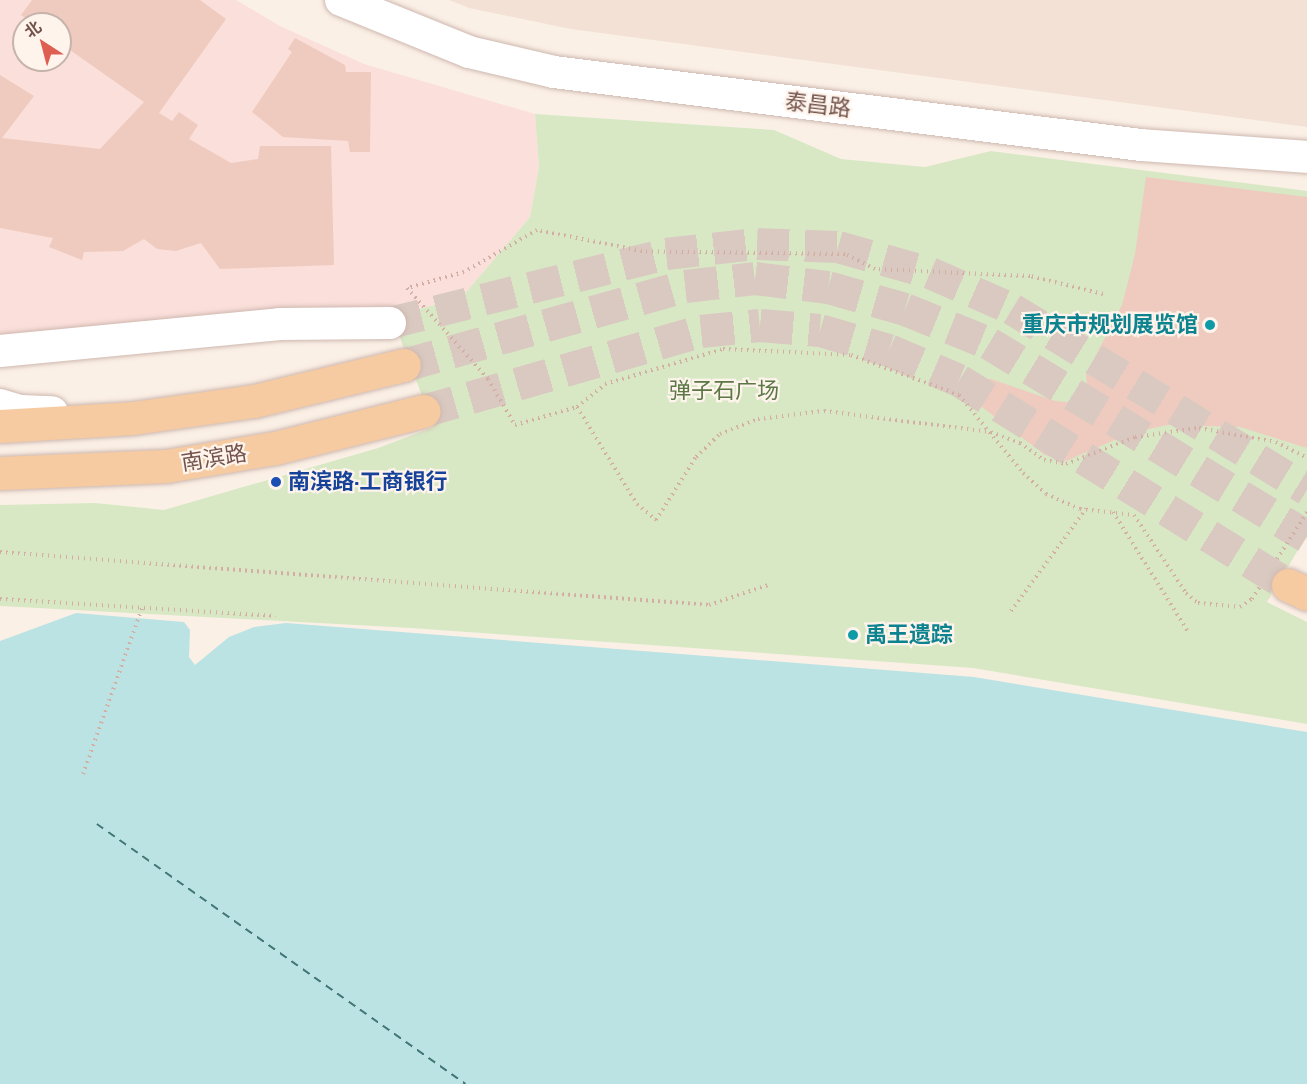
<!DOCTYPE html>
<meta charset="utf-8">
<style>
body{margin:0}
#map{position:relative;width:1307px;height:1084px;overflow:hidden;background:#fbf0e6;font-family:Mulish,"Noto Sans SC",sans-serif}
div>[style]{position:absolute}
[style*='--x']{left:calc(var(--x)*1px);top:calc(var(--y)*1px);width:calc(var(--w)*1px);rotate:calc(var(--a)*1deg)}
.residential>*{inset:0;background:#f2e1d4}
.commercial>*{inset:0;background:#fbdfda}
.green>*{inset:0;background:#d8e8c5}
.water>*{inset:0;background:#bbe3e3}
.ferry>*{height:1.5px;margin-top:-0.75px;transform-origin:0;background:repeating-linear-gradient(90deg,#417677 0 8px,transparent 0 14px)}
.building>*{inset:0;background:#efcbbf}
.minor-tunnel>*{height:32px;margin-top:-16px;transform-origin:0;background:repeating-linear-gradient(90deg,#d9c9c0 0 32px,transparent 0 48px)}
.major-tunnel>*{height:33px;margin-top:-16.5px;transform-origin:0;background:repeating-linear-gradient(90deg,#d9c9c0 0 33px,transparent 0 49px)}
.path>*{height:4px;margin-top:-2px;transform-origin:0;background:repeating-linear-gradient(90deg,#d4aea2 0 1.5px,transparent 0 6px)}
.roads{filter:drop-shadow(0 0 2px #ceb8b0) drop-shadow(0 0 2px #ceb8b0)}
.minor>*{height:32px;margin:-16px;padding:0 16px;transform-origin:16px;border-radius:16px;background:#fff}
.major>*{height:33px;margin:-16.5px;padding:0 16.5px;transform-origin:16.5px;border-radius:16.5px;background:#f6cba2}
.dots>*{width:16px;height:16px;translate:-50% -50%;box-sizing:border-box;border:3px solid #fef4ec;border-radius:50%}
span{translate:-50% -50%;white-space:nowrap;text-align:center;line-height:1.15;-webkit-text-stroke:4.5px #fef4ec;paint-order:stroke}
.street-label{font-size:22px;color:#73544c}
.culture-label{font-size:22px;color:#0d838f;font-weight:700}
.right{translate:-100% -50%;text-align:right}
.left{translate:0 -50%;text-align:left}
.park-label{font-size:22px;color:#5b7845}
.transit-label{font-size:22px;color:#164399;font-weight:700}
.north{position:absolute;left:12px;top:12px;width:60px;height:60px;box-sizing:border-box;background:#fef4ec;border:2px solid #c6b4ac;border-radius:50%;rotate:324deg;font-size:16px;font-weight:700;line-height:24px;text-align:center;color:#73544c}
.north::after{content:'';display:block;margin:auto;width:21px;height:27px;background:#de5e52;clip-path:polygon(50% 0,100% 100%,50% 72%,0 100%)}
</style>
<div id="map">
<div class="residential">
<div style="clip-path:polygon(449px 0,1307px 0,1307px 127px,571px 29px,469px 8px)"></div>
</div>
<div class="commercial">
<div style="clip-path:polygon(evenodd,0 0,236px 0,280px 26px,364px 64px,535px 114px,539px 167px,530px 217px,462px 297px,392px 317px,284px 310px,0 335px,0 0,24px 24px,60px 24px,60px 60px,24px 60px,24px 24px)"></div>
</div>
<div class="green">
<div style="clip-path:polygon(535px 114px,774px 130px,841px 159px,925px 167px,991px 151px,1307px 191px,1307px 535px,1267px 602px,1307px 622px,1307px 724px,973px 668px,411px 628px,0 606px,0 505px,95px 503px,164px 510px,378px 448px,434px 427px,392px 317px,462px 297px,530px 217px,539px 167px)"></div>
</div>
<div class="water">
<div style="clip-path:polygon(76px 613px,184px 622px,190px 630px,189px 657px,195px 665px,229px 637px,254px 627px,286px 623px,974px 677px,1307px 732px,1307px 1084px,0 1084px,0 641px)"></div>
</div>
<div class="ferry">
<div style="--x:97;--y:824;--w:451;--a:35.2"></div>
</div>
<div class="building">
<div style="clip-path:polygon(32px 0,200px 0,226px 19px,159px 113px,172px 121px,179px 112px,198px 125px,189px 139px,231px 163px,258px 159px,260px 146px,331px 146px,334px 265px,220px 269px,201px 243px,176px 251px,157px 249px,144px 239px,123px 251px,84px 252px,82px 260px,49px 247px,53px 238px,0 228px,0 75px,34px 96px,2px 138px,100px 149px,144px 102px,60px 43px,60px 24px,34px 24px,21px 15px)"></div>
<div style="clip-path:polygon(295px 38px,345px 65px,346px 72px,371px 72px,370px 152px,350px 152px,348px 141px,283px 137px,252px 112px,292px 52px,288px 49px)"></div>
<div style="clip-path:polygon(1146px 177px,1307px 197px,1307px 448px,1240px 427px,1167px 425px,1131px 433px,1066px 461px,1045px 455px,978px 404px,974px 386px,982px 379px,991px 379px,1055px 401px,1101px 405px,1087px 387px,1086px 374px,1122px 305px,1135px 254px)"></div>
</div>
<div class="minor-tunnel">
<div style="--x:390;--y:323;--w:284;--a:-14"></div>
<div style="--x:666;--y:254;--w:92;--a:-6.3"></div>
<div style="--x:757;--y:244;--w:81;--a:2.1"></div>
<div style="--x:838;--y:247;--w:96;--a:15.8"></div>
<div style="--x:930;--y:273;--w:90;--a:23.7"></div>
<div style="--x:1012;--y:309;--w:346;--a:31.5"></div>
</div>
<div class="major-tunnel">
<div style="--x:404;--y:365;--w:292;--a:-15.7"></div>
<div style="--x:685;--y:286;--w:70;--a:-6.5"></div>
<div style="--x:755;--y:278;--w:74;--a:7"></div>
<div style="--x:828;--y:287;--w:80;--a:15.9"></div>
<div style="--x:905;--y:309;--w:91;--a:22"></div>
<div style="--x:989;--y:343;--w:372;--a:31.3"></div>
<div style="--x:423;--y:411;--w:289;--a:-16.1"></div>
<div style="--x:701;--y:331;--w:59;--a:-5.8"></div>
<div style="--x:760;--y:325;--w:60;--a:4.8"></div>
<div style="--x:820;--y:330;--w:72;--a:16.2"></div>
<div style="--x:889;--y:350;--w:76;--a:23.2"></div>
<div style="--x:959;--y:380;--w:388;--a:31.9"></div>
</div>
<div class="path">
<div style="--x:1103;--y:294;--w:75;--a:-166.1"></div>
<div style="--x:1030;--y:276;--w:155;--a:-177.4"></div>
<div style="--x:875;--y:269;--w:34;--a:-153"></div>
<div style="--x:845;--y:254;--w:203;--a:-179.2"></div>
<div style="--x:642;--y:251;--w:107;--a:-168.7"></div>
<div style="--x:537;--y:230;--w:84;--a:150.1"></div>
<div style="--x:464;--y:272;--w:59;--a:164.3"></div>
<div style="--x:407;--y:288;--w:122;--a:48.3"></div>
<div style="--x:488;--y:379;--w:53;--a:59.6"></div>
<div style="--x:515;--y:425;--w:65;--a:-16.2"></div>
<div style="--x:577;--y:407;--w:114;--a:58.3"></div>
<div style="--x:637;--y:504;--w:25;--a:40"></div>
<div style="--x:656;--y:520;--w:75;--a:-57.6"></div>
<div style="--x:696;--y:457;--w:33;--a:-44"></div>
<div style="--x:720;--y:434;--w:41;--a:-21.5"></div>
<div style="--x:758;--y:419;--w:66;--a:-6.9"></div>
<div style="--x:824;--y:411;--w:168;--a:7.2"></div>
<div style="--x:991;--y:432;--w:31;--a:21"></div>
<div style="--x:1020;--y:443;--w:29;--a:35"></div>
<div style="--x:1044;--y:460;--w:22;--a:10"></div>
<div style="--x:1066;--y:464;--w:74;--a:-21.4"></div>
<div style="--x:1135;--y:437;--w:65;--a:-8"></div>
<div style="--x:1199;--y:428;--w:78;--a:10.3"></div>
<div style="--x:1276;--y:442;--w:35;--a:27"></div>
<div style="--x:577;--y:407;--w:36;--a:-39"></div>
<div style="--x:605;--y:384;--w:123;--a:-16.5"></div>
<div style="--x:723;--y:349;--w:128;--a:2.7"></div>
<div style="--x:851;--y:355;--w:115;--a:20.3"></div>
<div style="--x:959;--y:395;--w:101;--a:50.6"></div>
<div style="--x:1023;--y:473;--w:31;--a:42"></div>
<div style="--x:1046;--y:494;--w:37;--a:24"></div>
<div style="--x:1080;--y:509;--w:54;--a:6.3"></div>
<div style="--x:1134;--y:515;--w:94;--a:56.3"></div>
<div style="--x:1186;--y:593;--w:16;--a:40"></div>
<div style="--x:1198;--y:603;--w:42;--a:5.4"></div>
<div style="--x:1240;--y:607;--w:14;--a:-34"></div>
<div style="--x:1252;--y:599;--w:15;--a:-58"></div>
<div style="--x:1113;--y:512;--w:143;--a:57.9"></div>
<div style="--x:0;--y:552;--w:711;--a:4.28"></div>
<div style="--x:709;--y:605;--w:62;--a:-18.7"></div>
<div style="--x:1277;--y:559;--w:56;--a:-57.4"></div>
<div style="--x:0;--y:599;--w:276;--a:3.5"></div>
<div style="--x:1011;--y:611;--w:127;--a:-53.7"></div>
<div style="--x:83;--y:774;--w:176;--a:-70.4"></div>
</div>
<div class="roads">
<div class="minor">
<div style="--x:341;--y:0;--w:138;--a:22.1"></div>
<div style="--x:469;--y:52;--w:87;--a:13.2"></div>
<div style="--x:554;--y:72;--w:592;--a:7.09"></div>
<div style="--x:1141;--y:145;--w:166;--a:4.1"></div>
<div style="--x:0;--y:351;--w:281;--a:-5.5"></div>
<div style="--x:280;--y:324;--w:110;--a:-0.5"></div>
<div style="--x:0;--y:405;--w:21;--a:17"></div>
<div style="--x:20;--y:411;--w:32;--a:2"></div>
</div>
<div class="major">
<div style="--x:0;--y:426;--w:133;--a:-3.4"></div>
<div style="--x:133;--y:418;--w:122;--a:-8"></div>
<div style="--x:254;--y:401;--w:154;--a:-13.5"></div>
<div style="--x:0;--y:473;--w:166;--a:-2.4"></div>
<div style="--x:166;--y:466;--w:110;--a:-9.4"></div>
<div style="--x:275;--y:448;--w:153;--a:-14"></div>
<div style="--x:1288;--y:585;--w:21;--a:25"></div>
</div>
</div>
<div class="dots">
<div style="left:1210px;top:325px;background:#0f9aa8"></div>
<div style="left:276px;top:482px;background:#1a4fb4"></div>
<div style="left:853px;top:635px;background:#0f9aa8"></div>
</div>
<div class="street-label">
<span style="left:818px;top:105px;rotate:7deg">泰昌路</span>
<span style="left:214px;top:458px;rotate:-9deg">南滨路</span>
</div>
<div class="culture-label">
<span class="right" style="left:1198px;top:325px">重庆市规划展览馆</span>
<span class="left" style="left:865px;top:635px">禹王遗踪</span>
</div>
<div class="park-label">
<span style="left:724px;top:391px">弹子石广场</span>
</div>
<div class="transit-label">
<span class="left" style="left:288px;top:482px">南滨路·工商银行</span>
</div>
<div class="north">北</div>
</div>
